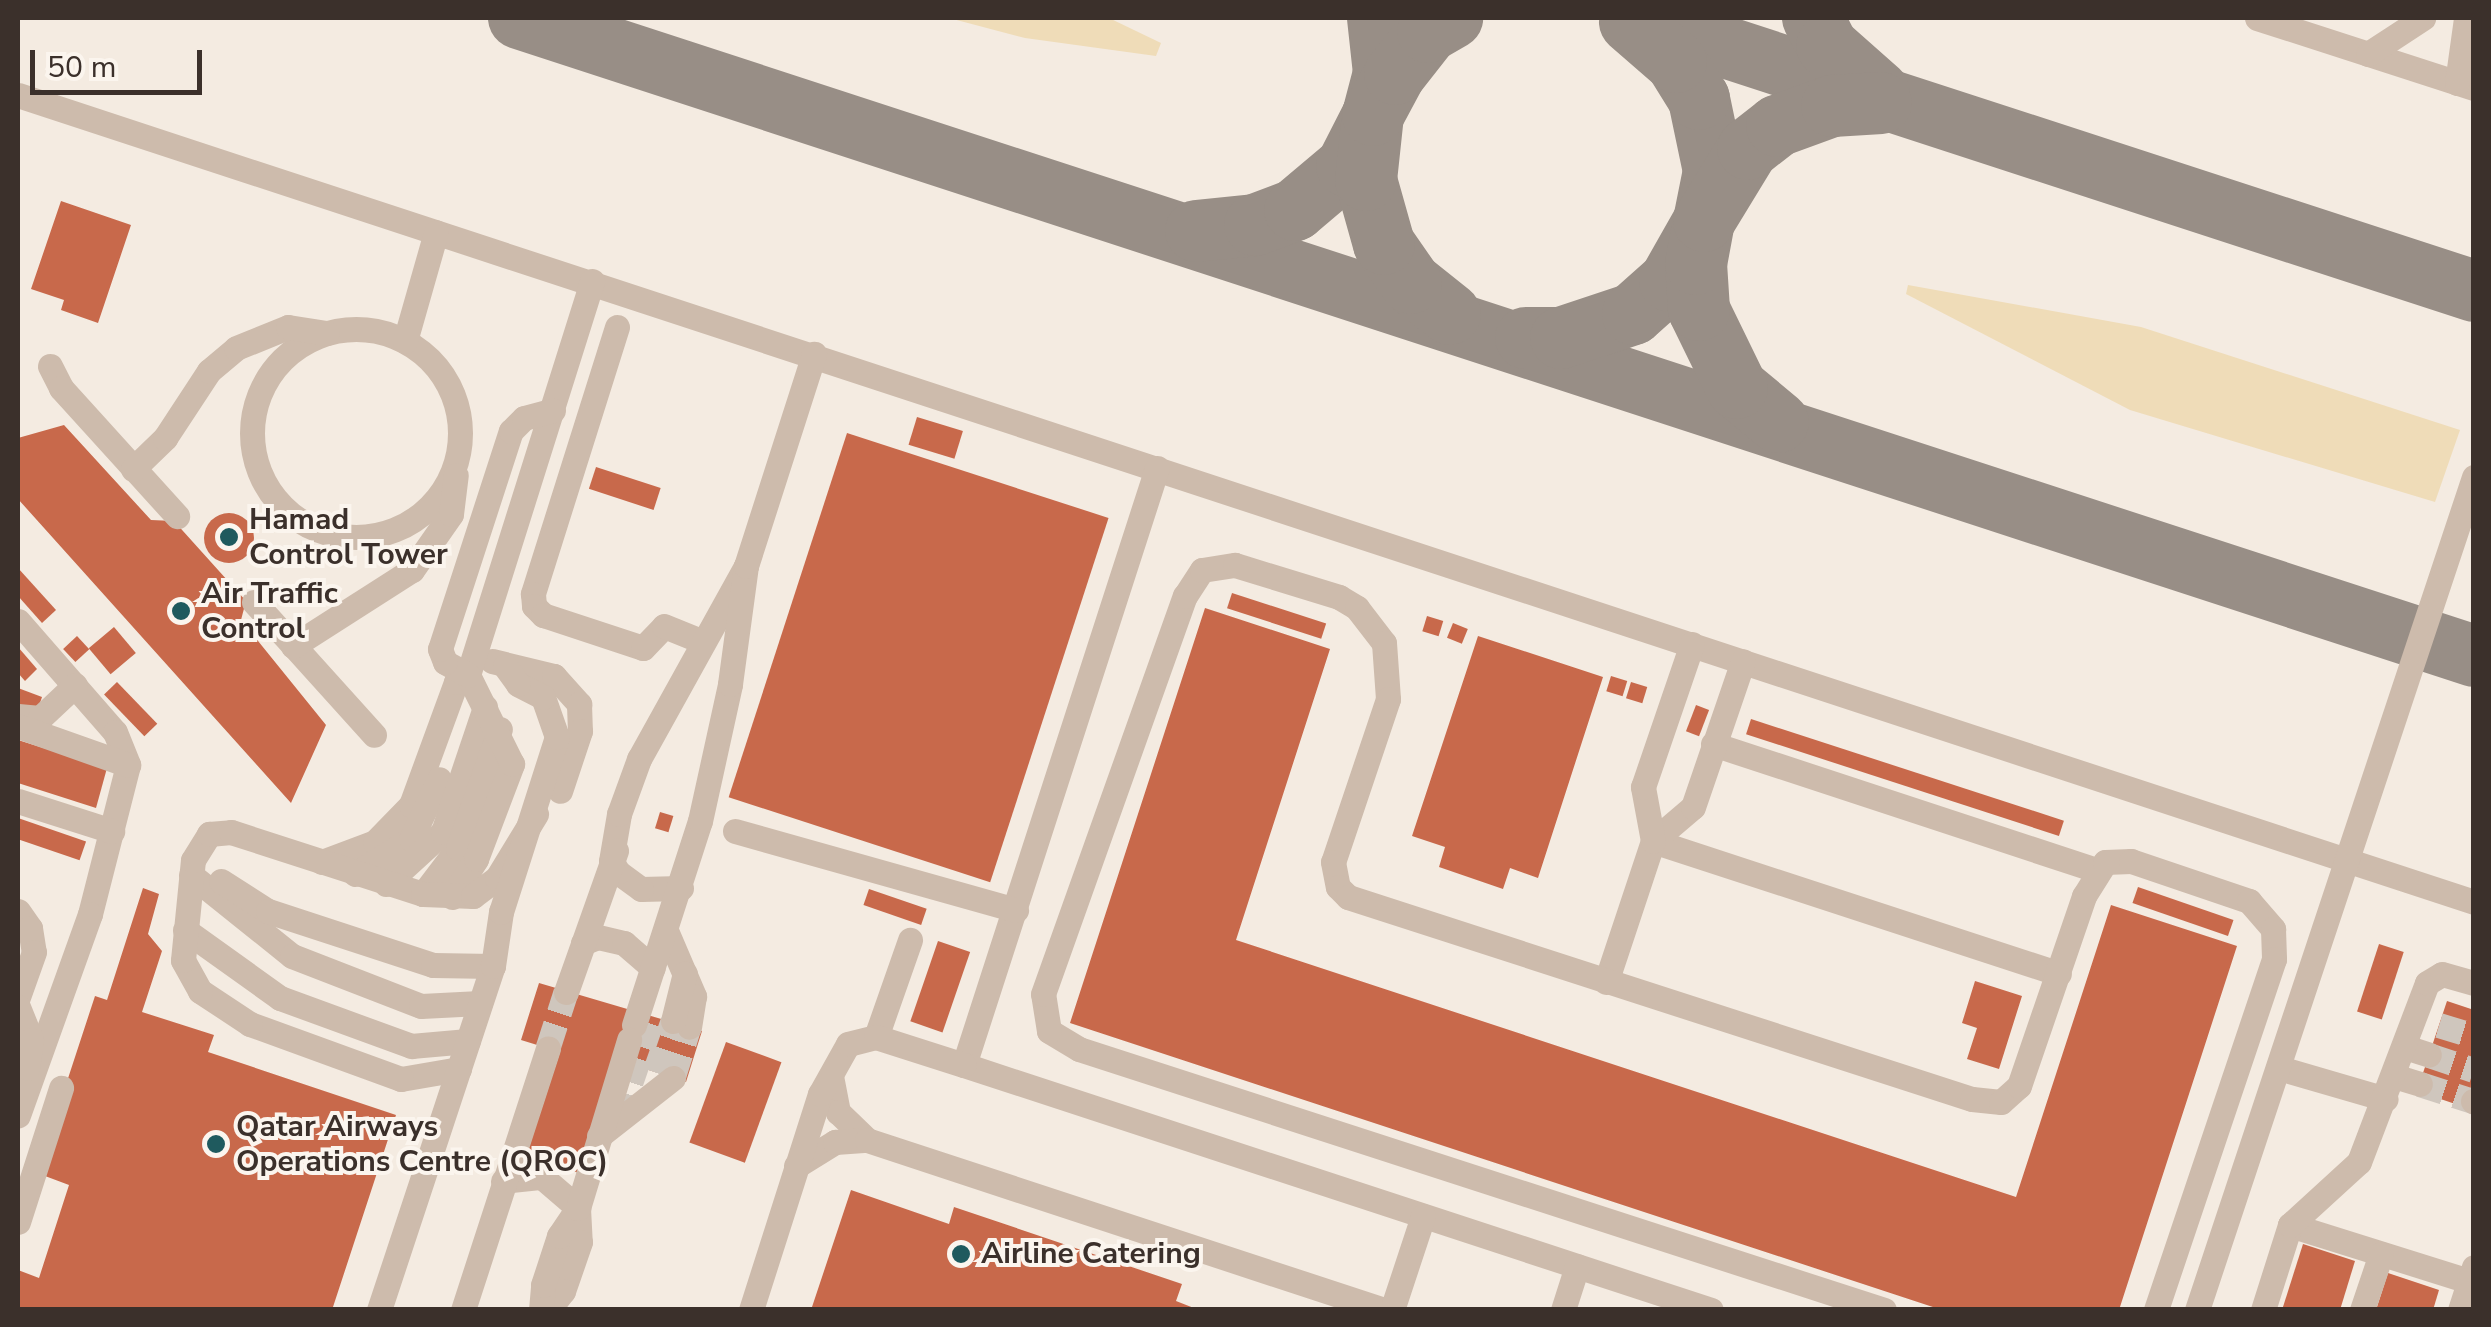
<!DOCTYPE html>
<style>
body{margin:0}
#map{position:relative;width:2491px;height:1327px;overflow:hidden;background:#f4ebe1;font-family:"Nunito Sans",sans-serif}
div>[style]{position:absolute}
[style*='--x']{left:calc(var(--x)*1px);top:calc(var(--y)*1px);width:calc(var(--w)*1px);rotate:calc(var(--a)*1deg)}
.sand>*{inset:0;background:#efdcb8}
.taxiway>*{height:62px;margin:-31px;padding:0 31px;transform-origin:31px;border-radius:31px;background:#988e86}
.building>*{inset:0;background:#c8694b;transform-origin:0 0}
.round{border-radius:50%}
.minor-tunnel>*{height:25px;margin-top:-12.5px;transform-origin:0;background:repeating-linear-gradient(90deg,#cfc6bd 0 25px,transparent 0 37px)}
.minor>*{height:25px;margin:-12.5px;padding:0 12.5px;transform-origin:12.5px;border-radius:12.5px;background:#cdbbac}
.minor>.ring{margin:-12.5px;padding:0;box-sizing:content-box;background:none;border:25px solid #cdbbac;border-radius:50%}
.dots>*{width:28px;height:28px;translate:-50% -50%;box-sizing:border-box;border:5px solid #fbf5ee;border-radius:50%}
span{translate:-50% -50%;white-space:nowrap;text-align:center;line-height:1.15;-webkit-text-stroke:8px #fbf5ee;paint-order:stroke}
.poi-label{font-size:30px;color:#3b302b;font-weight:700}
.left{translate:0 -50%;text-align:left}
.frame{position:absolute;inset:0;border:20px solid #3b302b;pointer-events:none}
.scale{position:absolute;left:30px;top:50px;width:172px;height:45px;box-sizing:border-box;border:5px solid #3b302b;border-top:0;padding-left:12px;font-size:30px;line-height:35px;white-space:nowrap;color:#3b302b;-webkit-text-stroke:8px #fbf5ee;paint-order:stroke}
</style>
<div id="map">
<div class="sand">
<div style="clip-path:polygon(949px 18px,1109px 18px,1161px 43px,1156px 56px,1025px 38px)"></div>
<div style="clip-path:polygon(1908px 285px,2141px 327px,2460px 430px,2435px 502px,2130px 410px,1906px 294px)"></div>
</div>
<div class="taxiway">
<div style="--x:519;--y:18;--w:2056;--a:18.07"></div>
<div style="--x:1636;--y:18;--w:881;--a:18.04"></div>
<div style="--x:1813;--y:18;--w:31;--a:63"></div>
<div style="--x:1827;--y:46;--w:69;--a:41.5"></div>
<div style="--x:1196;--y:231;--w:59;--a:-5.8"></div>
<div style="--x:1255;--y:225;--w:43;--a:-20.6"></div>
<div style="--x:1295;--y:210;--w:68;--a:-40.2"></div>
<div style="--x:1347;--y:166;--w:57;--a:-63"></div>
<div style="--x:1373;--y:115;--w:43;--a:-75.3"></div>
<div style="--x:1384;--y:73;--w:55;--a:-96.2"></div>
<div style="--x:1450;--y:314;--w:50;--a:-141.5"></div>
<div style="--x:1411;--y:283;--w:47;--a:-124.7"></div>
<div style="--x:1384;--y:244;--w:66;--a:-105.7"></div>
<div style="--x:1366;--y:180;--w:65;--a:-83.9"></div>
<div style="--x:1373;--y:115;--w:47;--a:-61.8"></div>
<div style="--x:1395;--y:74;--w:53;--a:-51.8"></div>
<div style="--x:1428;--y:32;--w:28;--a:-30"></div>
<div style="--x:1526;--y:338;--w:35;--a:0"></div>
<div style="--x:1561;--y:338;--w:76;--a:-18.4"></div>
<div style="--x:1633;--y:314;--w:50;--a:-41.7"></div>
<div style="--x:1670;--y:281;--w:69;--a:-60.5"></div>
<div style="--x:1704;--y:221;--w:51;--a:-78.7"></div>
<div style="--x:1714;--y:171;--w:74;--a:-101.8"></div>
<div style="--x:1699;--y:99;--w:44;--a:-121.9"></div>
<div style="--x:1676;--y:62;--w:61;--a:-139"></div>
<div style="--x:1778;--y:422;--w:53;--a:-140.3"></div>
<div style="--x:1737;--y:388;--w:87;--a:-116"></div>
<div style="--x:1699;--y:310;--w:46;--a:-93.7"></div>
<div style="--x:1696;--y:264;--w:44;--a:-79.5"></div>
<div style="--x:1704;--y:221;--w:84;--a:-58.6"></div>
<div style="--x:1748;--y:149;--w:37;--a:-38"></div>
<div style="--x:1777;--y:126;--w:59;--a:-20"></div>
<div style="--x:1832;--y:106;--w:49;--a:-3.5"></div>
</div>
<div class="building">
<div style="clip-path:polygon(61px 201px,131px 225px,98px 323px,61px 310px,64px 300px,31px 289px)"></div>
<div style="left:917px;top:417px;width:48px;height:29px;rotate:17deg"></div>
<div style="clip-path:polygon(64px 425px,151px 520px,174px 521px,246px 601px,241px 620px,326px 725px,291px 803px,18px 499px,18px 438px)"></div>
<div style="left:847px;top:433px;width:275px;height:383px;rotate:18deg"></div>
<div style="left:596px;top:467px;width:68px;height:23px;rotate:18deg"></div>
<div class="round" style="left:204px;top:513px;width:50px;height:50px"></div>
<div style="clip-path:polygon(18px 568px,56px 610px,42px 623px,18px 596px)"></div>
<div style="left:1232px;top:593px;width:99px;height:16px;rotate:18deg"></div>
<div style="clip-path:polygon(1205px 608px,1330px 649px,1236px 940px,2016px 1197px,2111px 905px,2237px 946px,2119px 1310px,1942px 1310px,1070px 1023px)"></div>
<div style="left:1427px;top:616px;width:17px;height:16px;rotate:17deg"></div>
<div style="left:1453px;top:623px;width:16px;height:16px;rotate:22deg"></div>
<div style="left:114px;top:627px;width:34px;height:33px;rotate:50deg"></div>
<div style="left:77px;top:636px;width:18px;height:19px;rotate:47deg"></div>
<div style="clip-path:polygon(1478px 636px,1603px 677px,1538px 878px,1510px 868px,1503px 889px,1439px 867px,1445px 847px,1412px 836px)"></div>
<div style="clip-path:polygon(18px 647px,37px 669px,25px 681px,18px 673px)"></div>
<div style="left:1611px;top:676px;width:17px;height:16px;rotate:17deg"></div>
<div style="left:117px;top:682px;width:58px;height:18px;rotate:46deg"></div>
<div style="left:1631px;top:682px;width:17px;height:17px;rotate:17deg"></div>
<div style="clip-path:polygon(18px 688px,42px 697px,37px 712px,18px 706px)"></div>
<div style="left:1696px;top:705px;width:14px;height:28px;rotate:21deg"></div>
<div style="left:1751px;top:719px;width:329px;height:16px;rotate:18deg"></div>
<div style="clip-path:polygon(18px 740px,107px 768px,96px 808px,18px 783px)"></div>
<div style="left:660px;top:812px;width:14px;height:17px;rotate:17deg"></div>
<div style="left:18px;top:818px;width:72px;height:20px;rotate:19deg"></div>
<div style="left:2138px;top:887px;width:101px;height:17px;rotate:19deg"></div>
<div style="clip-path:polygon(143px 888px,159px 894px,148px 934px,162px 951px,142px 1012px,214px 1035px,208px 1052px,396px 1115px,332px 1310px,18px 1310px,18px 1270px,39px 1278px,69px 1185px,37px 1173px,95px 996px,107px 1000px)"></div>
<div style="left:869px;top:889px;width:61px;height:17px;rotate:19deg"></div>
<div style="left:938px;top:941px;width:34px;height:85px;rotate:19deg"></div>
<div style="left:2379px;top:944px;width:26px;height:71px;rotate:18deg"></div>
<div style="clip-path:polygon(1975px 981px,2022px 996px,1999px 1069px,1967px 1059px,1977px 1028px,1962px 1023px)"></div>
<div style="clip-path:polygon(539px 983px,702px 1031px,686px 1082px,627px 1063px,579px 1173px,526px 1156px,560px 1052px,521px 1040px)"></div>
<div style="clip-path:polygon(2447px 1001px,2474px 1010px,2470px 1109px,2417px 1091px)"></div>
<div style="left:726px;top:1042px;width:59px;height:107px;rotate:20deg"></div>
<div style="clip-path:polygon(851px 1190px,949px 1224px,954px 1207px,1182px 1284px,1176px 1301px,1199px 1310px,811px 1310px)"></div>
<div style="clip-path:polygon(2303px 1244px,2355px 1261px,2340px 1310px,2282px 1310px)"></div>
<div style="clip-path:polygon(2388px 1273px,2439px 1290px,2433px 1310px,2376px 1310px)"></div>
</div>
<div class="minor-tunnel">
<div style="--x:2439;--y:1025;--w:37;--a:17"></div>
<div style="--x:548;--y:1048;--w:59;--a:-72.2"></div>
<div style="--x:2429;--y:1055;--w:47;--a:18.4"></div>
<div style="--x:655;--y:1072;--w:54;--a:-70.6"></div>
<div style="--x:673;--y:1078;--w:53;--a:-72.6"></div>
<div style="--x:2420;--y:1084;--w:56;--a:17.8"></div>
<div style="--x:619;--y:1117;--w:108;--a:-71.1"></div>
</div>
<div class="minor">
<div style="--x:2257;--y:18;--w:228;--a:17.9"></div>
<div style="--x:2368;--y:54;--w:66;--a:-33.2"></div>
<div style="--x:2457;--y:83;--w:66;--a:-82.1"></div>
<div style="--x:18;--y:95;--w:2585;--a:18.19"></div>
<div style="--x:617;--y:327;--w:280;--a:107.5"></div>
<div style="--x:533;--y:594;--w:12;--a:85"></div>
<div style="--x:534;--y:606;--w:13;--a:45"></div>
<div style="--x:543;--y:615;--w:105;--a:18.3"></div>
<div style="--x:643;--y:648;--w:30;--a:-46"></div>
<div style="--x:664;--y:626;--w:40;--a:22"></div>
<div class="ring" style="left:252px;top:329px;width:183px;height:183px"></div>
<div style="--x:405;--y:341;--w:113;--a:-74.1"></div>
<div style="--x:50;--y:366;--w:25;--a:63"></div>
<div style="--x:61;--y:388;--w:173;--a:47.8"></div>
<div style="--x:1157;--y:468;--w:627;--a:107.92"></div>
<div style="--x:964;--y:1065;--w:786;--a:18.16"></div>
<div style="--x:133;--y:469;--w:45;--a:-44.1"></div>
<div style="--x:165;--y:438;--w:80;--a:-56.7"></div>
<div style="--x:209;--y:371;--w:35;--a:-40"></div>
<div style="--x:236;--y:348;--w:56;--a:-22"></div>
<div style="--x:288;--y:327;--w:39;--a:9"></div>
<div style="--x:254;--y:602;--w:179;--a:47.9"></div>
<div style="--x:18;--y:621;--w:147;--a:48.9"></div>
<div style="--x:115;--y:732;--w:35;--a:68"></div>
<div style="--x:128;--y:765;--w:154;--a:104.3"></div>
<div style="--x:90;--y:914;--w:214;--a:109.7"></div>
<div style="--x:293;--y:646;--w:141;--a:-32.6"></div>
<div style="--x:412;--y:570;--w:68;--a:-55.1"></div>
<div style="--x:451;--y:514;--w:39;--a:-83"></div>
<div style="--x:492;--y:661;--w:64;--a:13.6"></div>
<div style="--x:554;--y:676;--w:38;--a:48"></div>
<div style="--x:579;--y:704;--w:27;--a:88"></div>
<div style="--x:580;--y:731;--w:63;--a:108.4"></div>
<div style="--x:18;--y:716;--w:22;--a:5"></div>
<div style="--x:40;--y:718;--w:48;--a:-43.3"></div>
<div style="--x:18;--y:726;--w:117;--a:19.5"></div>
<div style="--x:1713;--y:744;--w:403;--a:18.2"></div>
<div style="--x:18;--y:801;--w:99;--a:17.7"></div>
<div style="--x:735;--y:831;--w:292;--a:15.7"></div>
<div style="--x:1653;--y:841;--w:427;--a:18.1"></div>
<div style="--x:1653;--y:841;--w:52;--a:-40.4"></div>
<div style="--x:1693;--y:807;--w:154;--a:-71.1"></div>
<div style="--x:322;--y:862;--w:57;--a:-20.7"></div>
<div style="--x:375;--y:842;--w:52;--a:-45.8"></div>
<div style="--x:411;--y:805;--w:131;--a:-69.9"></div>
<div style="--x:456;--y:682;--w:14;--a:-30"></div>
<div style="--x:468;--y:675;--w:413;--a:-72.5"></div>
<div style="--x:355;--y:874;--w:66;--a:-32"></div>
<div style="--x:411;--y:839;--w:66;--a:-65"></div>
<div style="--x:191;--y:875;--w:129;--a:38.7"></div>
<div style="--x:292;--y:956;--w:138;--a:21.2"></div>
<div style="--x:421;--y:1006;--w:59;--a:-2.9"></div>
<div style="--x:221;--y:881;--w:56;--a:32.6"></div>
<div style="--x:268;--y:911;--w:174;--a:18.1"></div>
<div style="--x:433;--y:965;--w:60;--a:1"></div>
<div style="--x:386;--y:884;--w:77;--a:-42.4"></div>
<div style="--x:443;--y:832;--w:132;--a:-71.4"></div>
<div style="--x:681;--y:888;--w:40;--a:178.6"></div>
<div style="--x:641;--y:889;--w:29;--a:-144"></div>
<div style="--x:618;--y:872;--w:13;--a:-122"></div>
<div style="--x:611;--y:861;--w:48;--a:-80.3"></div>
<div style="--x:619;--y:814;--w:59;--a:-70"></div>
<div style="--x:639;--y:759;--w:221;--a:-61"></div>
<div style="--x:423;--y:894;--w:58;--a:-52.7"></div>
<div style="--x:458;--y:848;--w:126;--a:-70.6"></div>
<div style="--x:452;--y:897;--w:45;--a:-57.7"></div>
<div style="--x:476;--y:859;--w:102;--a:-69.2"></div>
<div style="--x:512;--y:764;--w:99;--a:-116.3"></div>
<div style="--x:468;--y:675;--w:26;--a:-151"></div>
<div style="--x:445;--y:662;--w:14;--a:-111"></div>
<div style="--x:440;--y:649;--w:229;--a:-72"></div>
<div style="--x:511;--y:431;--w:18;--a:-45"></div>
<div style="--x:524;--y:418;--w:30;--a:-15"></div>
<div style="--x:18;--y:911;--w:21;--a:55"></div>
<div style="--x:30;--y:928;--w:24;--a:81"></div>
<div style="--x:34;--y:952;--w:48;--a:109.6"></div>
<div style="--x:185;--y:930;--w:117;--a:35.6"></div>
<div style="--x:280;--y:998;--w:140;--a:20.1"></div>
<div style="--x:411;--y:1046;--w:57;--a:-5"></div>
<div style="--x:667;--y:933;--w:69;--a:66.8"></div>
<div style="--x:694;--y:996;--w:31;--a:99"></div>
<div style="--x:583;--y:943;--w:16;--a:-22"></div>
<div style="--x:598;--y:937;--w:27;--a:13"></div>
<div style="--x:624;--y:943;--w:38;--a:41"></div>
<div style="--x:1606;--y:982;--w:149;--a:-71.6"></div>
<div style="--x:1653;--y:841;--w:55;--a:-100.5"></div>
<div style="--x:1643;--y:787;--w:151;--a:-71.1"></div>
<div style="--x:566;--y:992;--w:150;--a:-70.5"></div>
<div style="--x:18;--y:1007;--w:35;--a:68"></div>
<div style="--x:31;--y:1040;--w:28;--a:98"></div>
<div style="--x:673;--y:1021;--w:49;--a:-76"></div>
<div style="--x:634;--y:1025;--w:214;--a:-72.1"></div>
<div style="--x:700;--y:821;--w:140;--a:-77.6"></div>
<div style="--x:730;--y:684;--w:119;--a:-82.3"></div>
<div style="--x:746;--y:566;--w:223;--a:-72.2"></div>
<div style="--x:876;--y:1037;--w:103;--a:-70.7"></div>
<div style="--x:2405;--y:1047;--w:25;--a:18"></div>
<div style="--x:2279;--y:1068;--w:111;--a:16.2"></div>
<div style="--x:459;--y:1069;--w:59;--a:170.2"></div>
<div style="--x:401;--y:1079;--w:161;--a:-160"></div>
<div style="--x:250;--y:1024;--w:60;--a:-146.6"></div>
<div style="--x:200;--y:991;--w:35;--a:-119"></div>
<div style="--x:183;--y:960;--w:100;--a:-84.3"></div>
<div style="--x:193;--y:860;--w:31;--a:-58"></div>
<div style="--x:209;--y:834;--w:22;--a:-5"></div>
<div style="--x:231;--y:832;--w:202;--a:17.9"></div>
<div style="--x:423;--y:894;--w:50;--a:2.3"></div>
<div style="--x:473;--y:896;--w:30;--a:-37"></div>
<div style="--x:497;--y:878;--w:75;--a:-58.6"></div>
<div style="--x:831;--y:1076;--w:37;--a:79"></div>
<div style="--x:838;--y:1112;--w:40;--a:44"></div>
<div style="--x:2394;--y:1076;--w:27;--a:17"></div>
<div style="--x:2473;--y:1101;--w:1;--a:45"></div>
<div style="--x:599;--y:1136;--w:94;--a:-38.1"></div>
<div style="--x:796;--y:1166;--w:46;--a:-31.6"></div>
<div style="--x:835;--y:1142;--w:32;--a:-4"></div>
<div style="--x:867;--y:1140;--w:544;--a:18.2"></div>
<div style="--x:503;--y:1181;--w:39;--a:-6"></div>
<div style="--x:542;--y:1177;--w:48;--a:40.7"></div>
<div style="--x:578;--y:1208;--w:34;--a:87"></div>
<div style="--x:580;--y:1242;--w:52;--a:109.1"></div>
<div style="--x:563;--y:1291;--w:24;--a:128"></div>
<div style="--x:18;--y:1222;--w:141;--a:-72.2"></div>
<div style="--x:2290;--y:1225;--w:188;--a:17.4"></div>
<div style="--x:379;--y:1310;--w:362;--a:-71.7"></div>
<div style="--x:493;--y:966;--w:55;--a:-81.6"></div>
<div style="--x:501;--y:912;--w:184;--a:-72.3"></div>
<div style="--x:557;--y:737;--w:42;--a:-109.3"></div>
<div style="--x:543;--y:697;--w:28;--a:-153"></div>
<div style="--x:518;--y:684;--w:22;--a:-126"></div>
<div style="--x:463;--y:1310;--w:275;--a:-72"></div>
<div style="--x:541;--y:1310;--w:25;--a:-85"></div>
<div style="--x:543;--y:1285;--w:52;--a:-71.9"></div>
<div style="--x:559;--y:1236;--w:34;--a:-56"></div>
<div style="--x:578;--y:1208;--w:176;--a:-73.1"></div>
<div style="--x:751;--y:1310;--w:227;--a:-72.3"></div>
<div style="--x:820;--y:1094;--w:57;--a:-60.8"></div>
<div style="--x:848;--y:1044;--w:29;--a:-14"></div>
<div style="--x:876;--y:1037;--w:92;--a:17.7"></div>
<div style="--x:1392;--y:1310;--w:99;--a:-71.7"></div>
<div style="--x:1563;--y:1310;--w:46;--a:-72.3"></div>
<div style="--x:1884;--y:1310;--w:846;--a:-162.04"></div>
<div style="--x:1079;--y:1049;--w:35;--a:-149"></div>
<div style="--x:1049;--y:1031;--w:37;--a:-99"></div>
<div style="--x:1043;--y:994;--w:423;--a:-70.4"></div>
<div style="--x:1185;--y:596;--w:31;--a:-57"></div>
<div style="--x:1202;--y:570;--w:33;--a:-9"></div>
<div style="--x:1235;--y:565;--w:109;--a:17.1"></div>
<div style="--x:1339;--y:597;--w:21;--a:31"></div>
<div style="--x:1357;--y:608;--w:44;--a:52.4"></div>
<div style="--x:1384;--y:643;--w:56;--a:85.9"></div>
<div style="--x:1388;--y:699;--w:172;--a:108.6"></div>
<div style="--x:1333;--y:862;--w:25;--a:79"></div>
<div style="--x:1338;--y:887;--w:14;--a:45"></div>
<div style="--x:1348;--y:897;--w:656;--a:17.94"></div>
<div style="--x:1972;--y:1099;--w:29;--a:6"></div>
<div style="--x:2001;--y:1102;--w:24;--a:-42"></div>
<div style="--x:2019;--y:1086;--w:201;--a:-71.1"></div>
<div style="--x:2084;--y:896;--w:40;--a:-58"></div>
<div style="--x:2105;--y:862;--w:26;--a:-2"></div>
<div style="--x:2131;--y:861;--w:125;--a:18.7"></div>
<div style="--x:2249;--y:901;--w:37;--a:49"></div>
<div style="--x:2273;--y:929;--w:30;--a:88"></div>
<div style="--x:2274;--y:959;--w:370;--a:108.6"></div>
<div style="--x:2197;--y:1310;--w:878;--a:-71.61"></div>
<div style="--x:2263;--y:1310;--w:89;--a:-72.4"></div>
<div style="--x:2290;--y:1225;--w:93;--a:-42.4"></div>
<div style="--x:2359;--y:1162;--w:191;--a:-69.2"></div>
<div style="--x:2427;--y:983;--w:17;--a:-31"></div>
<div style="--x:2442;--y:974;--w:33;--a:16"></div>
<div style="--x:2362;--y:1310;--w:59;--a:-71.3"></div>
<div style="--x:2460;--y:1310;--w:45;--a:-72"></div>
</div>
<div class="dots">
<div style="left:229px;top:537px;background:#1f5a5e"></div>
<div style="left:181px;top:611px;background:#1f5a5e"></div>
<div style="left:216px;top:1144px;background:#1f5a5e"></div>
<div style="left:961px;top:1254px;background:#1f5a5e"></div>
</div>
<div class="poi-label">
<span class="left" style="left:249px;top:537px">Hamad<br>Control Tower</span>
<span class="left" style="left:201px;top:611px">Air Traffic<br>Control</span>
<span class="left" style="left:236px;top:1144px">Qatar Airways<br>Operations Centre (QROC)</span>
<span class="left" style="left:981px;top:1254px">Airline Catering</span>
</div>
<div class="frame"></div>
<div class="scale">50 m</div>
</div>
